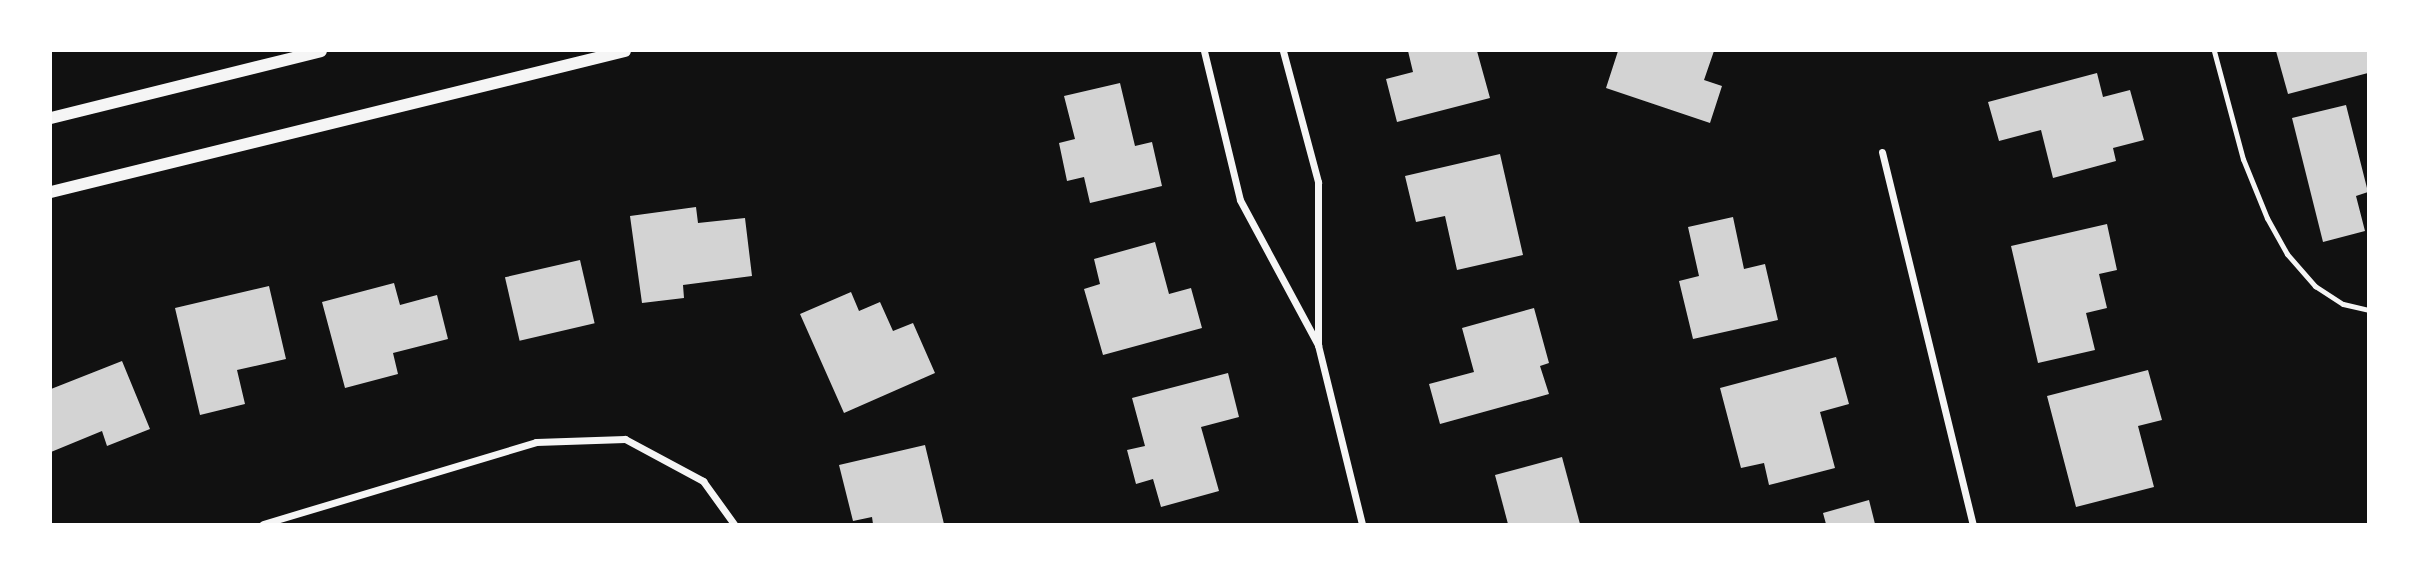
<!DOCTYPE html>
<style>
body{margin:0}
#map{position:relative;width:2419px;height:575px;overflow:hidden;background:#111;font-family:"Nunito Sans",sans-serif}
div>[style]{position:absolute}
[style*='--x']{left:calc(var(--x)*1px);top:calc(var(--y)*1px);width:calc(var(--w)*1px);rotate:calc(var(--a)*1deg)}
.building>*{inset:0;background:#d3d3d3;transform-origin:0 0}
.service>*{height:5px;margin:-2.5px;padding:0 2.5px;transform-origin:2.5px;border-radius:2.5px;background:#f5f5f5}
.minor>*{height:7px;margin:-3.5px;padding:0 3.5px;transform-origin:3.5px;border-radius:3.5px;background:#f5f5f5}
.tertiary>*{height:12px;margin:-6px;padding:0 6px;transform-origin:6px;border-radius:6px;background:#f5f5f5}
span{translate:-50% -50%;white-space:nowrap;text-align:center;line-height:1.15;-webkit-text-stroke:5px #fff;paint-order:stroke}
.frame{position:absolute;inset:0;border:52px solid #fff;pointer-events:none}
</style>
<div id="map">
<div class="building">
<div style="clip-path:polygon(1408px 51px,1477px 51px,1490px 98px,1397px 122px,1386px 79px,1413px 72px)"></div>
<div style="clip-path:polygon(1618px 51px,1714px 51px,1704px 80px,1722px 86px,1710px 123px,1606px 88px)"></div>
<div style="clip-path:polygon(2276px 51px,2368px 51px,2368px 73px,2288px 94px)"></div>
<div style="clip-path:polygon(2097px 73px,2103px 97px,2130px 90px,2144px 140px,2113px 148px,2116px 161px,2053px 178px,2041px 130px,1999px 141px,1988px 102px)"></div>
<div style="clip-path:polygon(1120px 83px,1135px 146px,1152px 142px,1162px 186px,1090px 203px,1084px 177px,1067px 181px,1059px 143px,1075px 139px,1064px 96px)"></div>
<div style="clip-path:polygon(2346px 105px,2368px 192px,2356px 196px,2365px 231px,2323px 242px,2292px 118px)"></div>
<div style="clip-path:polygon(1500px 154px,1523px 255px,1457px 270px,1445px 216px,1416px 222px,1405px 176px)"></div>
<div style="clip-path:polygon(696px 207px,698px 223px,745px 218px,752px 276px,683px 285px,684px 298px,642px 303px,630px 216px)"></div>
<div style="clip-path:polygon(1733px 217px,1744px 269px,1765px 264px,1778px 320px,1693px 339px,1679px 281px,1699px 276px,1688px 227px)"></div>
<div style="clip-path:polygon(2107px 224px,2117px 270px,2099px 274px,2107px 308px,2086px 313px,2095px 350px,2038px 363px,2011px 246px)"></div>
<div style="clip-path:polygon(1155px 242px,1169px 294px,1191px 288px,1202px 328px,1103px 355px,1084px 289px,1100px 284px,1094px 259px)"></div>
<div style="left:580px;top:260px;width:65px;height:77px;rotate:77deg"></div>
<div style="clip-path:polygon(394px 283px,400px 305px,437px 295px,448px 339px,393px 353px,398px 374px,345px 388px,322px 302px)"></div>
<div style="clip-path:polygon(269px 286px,286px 359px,237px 370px,245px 404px,200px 415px,175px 308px)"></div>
<div style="clip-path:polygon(851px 292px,859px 311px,880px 302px,893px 331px,913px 323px,935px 373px,844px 413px,800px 314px)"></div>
<div style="clip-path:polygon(1534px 308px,1549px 363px,1540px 366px,1549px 394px,1440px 424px,1429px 384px,1474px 372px,1462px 328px)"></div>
<div style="clip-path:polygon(1836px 357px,1849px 404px,1820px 412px,1835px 468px,1769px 485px,1764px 463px,1741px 468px,1720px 388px)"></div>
<div style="clip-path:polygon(122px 361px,150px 429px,107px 446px,102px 431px,51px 452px,51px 389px)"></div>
<div style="clip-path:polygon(2148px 370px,2162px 420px,2138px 426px,2154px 487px,2076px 507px,2047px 396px)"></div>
<div style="clip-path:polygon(1228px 373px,1239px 417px,1201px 427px,1219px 491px,1161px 507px,1153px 479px,1136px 484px,1127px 450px,1145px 446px,1132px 398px)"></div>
<div style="clip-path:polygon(925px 445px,944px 524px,873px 524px,872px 517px,853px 521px,839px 465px)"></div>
<div style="clip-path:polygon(1562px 457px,1580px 524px,1508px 524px,1495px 475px)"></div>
<div style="clip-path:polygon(1869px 500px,1875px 524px,1826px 524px,1823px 513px)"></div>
</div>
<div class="service">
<div style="--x:2214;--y:51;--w:112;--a:75"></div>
<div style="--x:2243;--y:159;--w:64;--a:67.9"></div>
<div style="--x:2267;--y:218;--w:41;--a:60.9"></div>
<div style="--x:2287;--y:254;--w:43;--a:48.8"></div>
<div style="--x:2315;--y:286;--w:33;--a:33"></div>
<div style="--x:2343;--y:304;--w:26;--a:13"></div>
</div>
<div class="minor">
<div style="--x:1204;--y:51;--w:153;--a:76.4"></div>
<div style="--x:1240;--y:200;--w:165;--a:61.7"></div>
<div style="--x:1283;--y:51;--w:136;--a:75"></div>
<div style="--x:1318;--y:182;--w:163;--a:90"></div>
<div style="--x:1318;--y:345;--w:184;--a:76.2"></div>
<div style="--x:1882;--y:152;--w:383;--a:76.3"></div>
<div style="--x:263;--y:524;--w:285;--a:-16.7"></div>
<div style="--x:536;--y:442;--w:89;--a:-1.9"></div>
<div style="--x:625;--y:439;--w:89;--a:28.3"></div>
<div style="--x:703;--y:481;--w:53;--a:54.2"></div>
</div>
<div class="tertiary">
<div style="--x:51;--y:118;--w:278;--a:-13.9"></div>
<div style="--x:51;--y:192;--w:591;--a:-13.8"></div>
</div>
<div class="frame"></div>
</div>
